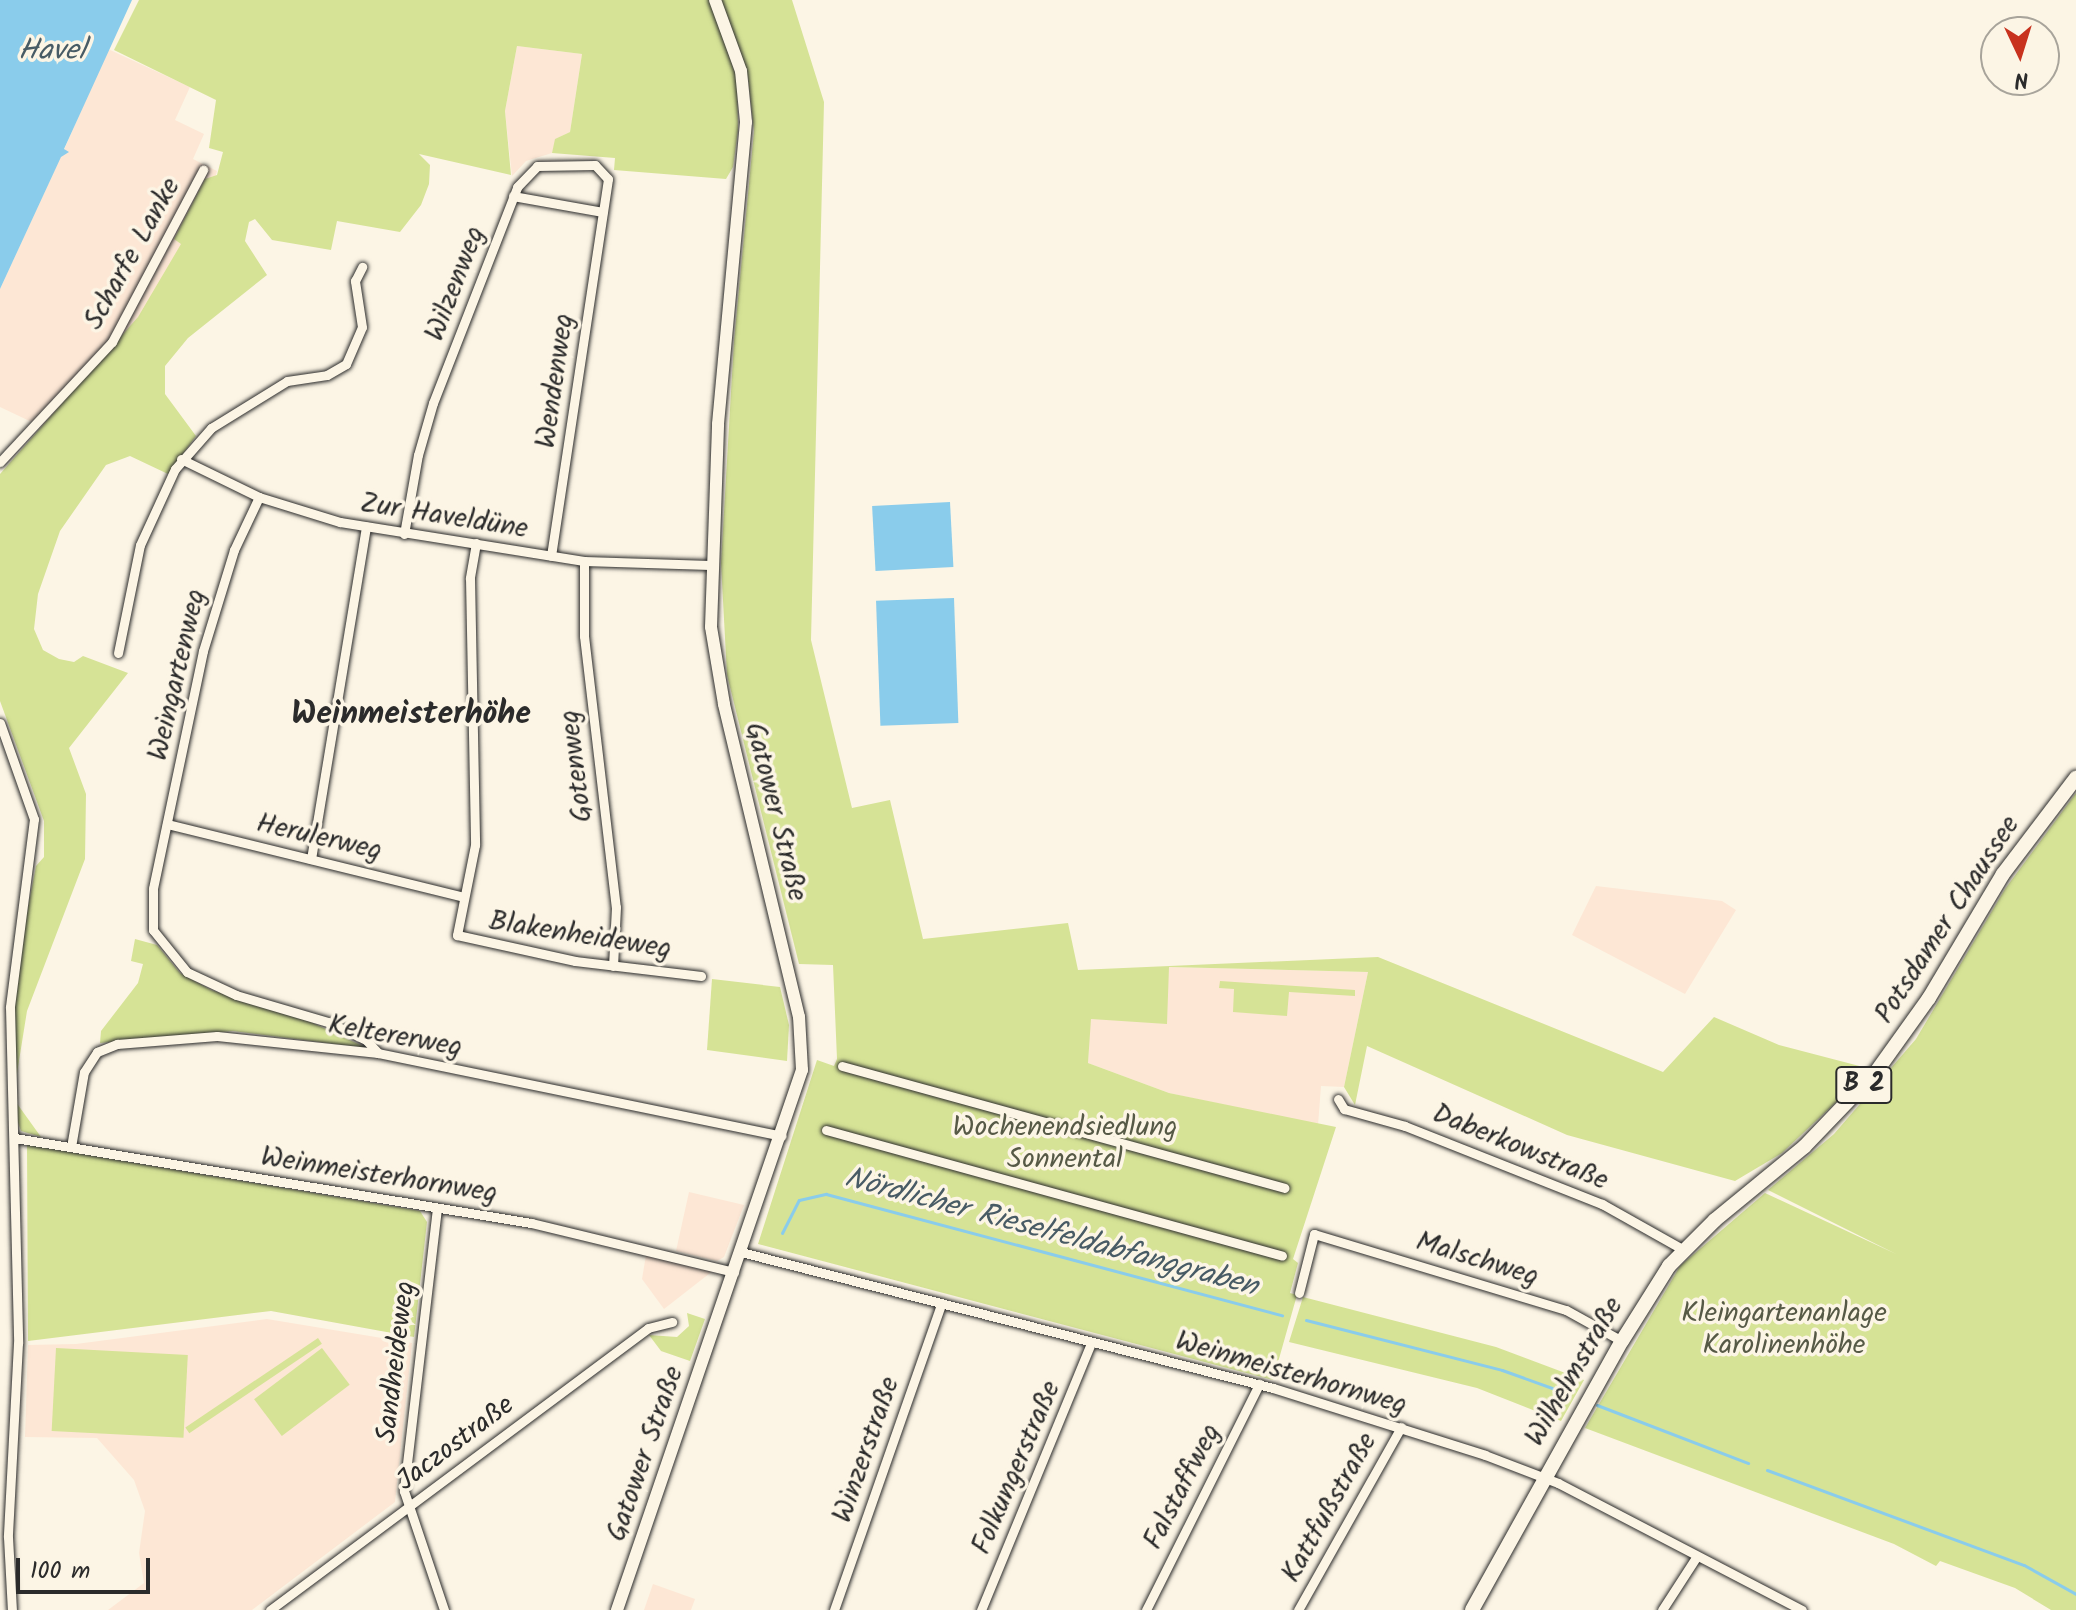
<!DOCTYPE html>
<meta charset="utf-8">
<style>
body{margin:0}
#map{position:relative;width:2076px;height:1610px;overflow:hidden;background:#fcf5e5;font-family:Kalam,sans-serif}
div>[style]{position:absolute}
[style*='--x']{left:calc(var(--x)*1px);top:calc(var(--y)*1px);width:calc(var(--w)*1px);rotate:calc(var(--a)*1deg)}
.built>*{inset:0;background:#fde7d5}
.green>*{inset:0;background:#d6e396;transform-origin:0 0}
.water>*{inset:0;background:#8acceb;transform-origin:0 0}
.stream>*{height:3px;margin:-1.5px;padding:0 1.5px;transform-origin:1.5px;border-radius:1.5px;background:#8acceb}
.roads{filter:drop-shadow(0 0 2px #2b2b2b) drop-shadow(0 0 2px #2b2b2b)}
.minor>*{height:9px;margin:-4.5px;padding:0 4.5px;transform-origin:4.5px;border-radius:4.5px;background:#fcf5e5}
.secondary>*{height:12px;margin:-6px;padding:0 6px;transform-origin:6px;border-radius:6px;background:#fcf5e5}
.primary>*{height:14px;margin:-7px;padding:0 7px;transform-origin:7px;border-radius:7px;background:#fcf5e5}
span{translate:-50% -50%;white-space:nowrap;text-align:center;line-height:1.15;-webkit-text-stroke:7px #fcf5e5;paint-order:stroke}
.shield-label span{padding:2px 6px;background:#fcf5e5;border:2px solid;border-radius:6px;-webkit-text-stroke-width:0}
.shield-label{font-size:26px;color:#2b2b2b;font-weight:700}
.street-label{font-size:28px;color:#2b2b2b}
.park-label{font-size:28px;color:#565946}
.water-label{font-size:30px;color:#485b65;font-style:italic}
.quarter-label{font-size:32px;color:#2b2b2b;font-weight:700}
.north{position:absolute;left:1980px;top:16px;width:80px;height:80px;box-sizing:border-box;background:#fcf5e5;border:2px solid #a8a49b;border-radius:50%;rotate:176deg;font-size:22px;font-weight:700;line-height:32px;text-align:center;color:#2b2b2b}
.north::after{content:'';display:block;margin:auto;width:28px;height:36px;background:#c8321e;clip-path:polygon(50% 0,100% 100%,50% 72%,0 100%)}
.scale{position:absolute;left:16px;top:1558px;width:134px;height:36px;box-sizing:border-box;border:4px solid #2b2b2b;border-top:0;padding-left:10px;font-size:24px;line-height:28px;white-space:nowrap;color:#2b2b2b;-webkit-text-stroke:6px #fcf5e5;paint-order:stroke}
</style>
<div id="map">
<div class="built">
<div style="clip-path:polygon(517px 46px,582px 54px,570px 132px,556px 139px,552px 153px,526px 161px,512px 176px,505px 111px)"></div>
<div style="clip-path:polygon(108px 49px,190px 87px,175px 120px,204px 134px,193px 159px,217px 171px,209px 201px,76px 443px,0 407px,0 289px,61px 156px,68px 152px,64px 150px)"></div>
<div style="clip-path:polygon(1596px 886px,1722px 901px,1736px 910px,1685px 994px,1572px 935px)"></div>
<div style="clip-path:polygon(1168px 967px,1368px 972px,1344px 1087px,1321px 1086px,1318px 1125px,1169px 1093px,1088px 1063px,1090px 1019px)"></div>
<div style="clip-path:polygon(689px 1192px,744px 1205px,724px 1257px,717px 1261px,676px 1251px)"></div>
<div style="clip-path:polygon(646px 1255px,714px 1270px,664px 1309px,642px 1279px)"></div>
<div style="clip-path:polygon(267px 1319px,412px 1343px,395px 1502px,252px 1610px,108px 1610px,144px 1583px,139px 1553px,145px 1511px,134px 1480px,97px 1438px,25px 1437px,28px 1345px,76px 1344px)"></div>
<div style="clip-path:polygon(653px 1584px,695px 1599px,691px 1610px,644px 1610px)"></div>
</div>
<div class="green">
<div style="clip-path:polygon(139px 0,711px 0,737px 79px,738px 130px,733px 167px,726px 179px,614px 170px,615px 158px,552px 153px,555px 139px,570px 132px,582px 54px,517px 46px,505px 111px,511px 175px,419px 154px,430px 165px,429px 184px,421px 205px,400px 232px,337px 221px,331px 250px,272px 240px,255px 219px,249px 222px,245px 241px,267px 275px,188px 338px,165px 366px,165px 394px,196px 436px,168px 474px,130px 456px,106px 465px,60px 531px,38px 594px,34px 629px,43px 650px,59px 659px,74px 662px,83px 656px,128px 673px,69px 748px,86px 794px,85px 859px,27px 1011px,13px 1098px,41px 1137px,21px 1131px,12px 1105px,14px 980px,36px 866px,44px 857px,44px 821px,0 701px,0 474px,138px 317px,181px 244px,174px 239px,205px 179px,217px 175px,223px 152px,209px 148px,216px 100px,114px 50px)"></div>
<div style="clip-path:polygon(721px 0,792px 0,824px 102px,811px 640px,852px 808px,890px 800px,923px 939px,1068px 923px,1078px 970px,1378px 957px,1663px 1072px,1714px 1017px,1779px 1045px,1867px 1068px,1849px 1090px,1782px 1153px,1735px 1181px,1567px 1135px,1367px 1046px,1355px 1105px,1344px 1087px,1368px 972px,1169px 967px,1167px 1024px,1091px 1019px,1088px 1063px,1169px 1093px,1336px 1127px,1293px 1259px,1298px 1263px,1290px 1293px,1297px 1295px,1273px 1380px,758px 1244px,817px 1060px,834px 1066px,837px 1059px,833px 965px,799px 964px,727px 675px,721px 563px,734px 341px,754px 131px,748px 78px)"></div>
<div style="clip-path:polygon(2076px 793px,2076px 1610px,2051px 1610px,2015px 1588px,1940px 1561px,1936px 1566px,1894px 1544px,1585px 1428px,1680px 1266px,1765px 1193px,1896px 1254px,1768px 1190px,1834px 1134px,1916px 1039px,2005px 889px)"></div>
<div style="clip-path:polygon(135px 939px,157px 945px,180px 973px,211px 990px,304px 1019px,367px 1048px,233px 1031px,100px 1043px,101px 1031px,138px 983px,143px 964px,131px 961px)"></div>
<div style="clip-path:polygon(712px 979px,780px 987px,789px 1025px,787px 1061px,707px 1050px)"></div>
<div style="clip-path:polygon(1220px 981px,1355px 990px,1355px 996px,1289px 992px,1287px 1016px,1233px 1012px,1234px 989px,1219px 988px)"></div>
<div style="clip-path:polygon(27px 1145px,420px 1211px,427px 1222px,414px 1337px,271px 1311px,28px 1341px)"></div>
<div style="clip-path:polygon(1303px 1297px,1496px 1347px,1584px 1380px,1561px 1421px,1477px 1388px,1289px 1342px)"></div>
<div style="clip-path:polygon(687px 1313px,705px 1319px,690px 1361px,661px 1351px,649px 1335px,677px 1337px,689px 1326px)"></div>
<div style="left:318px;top:1338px;width:7px;height:160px;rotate:56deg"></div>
<div style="left:56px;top:1348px;width:132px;height:83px;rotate:3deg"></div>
<div style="left:322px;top:1348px;width:46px;height:85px;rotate:53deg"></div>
</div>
<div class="water">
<div style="clip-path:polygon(0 0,132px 0,64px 149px,69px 152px,61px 157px,0 289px)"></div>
<div style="left:950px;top:502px;width:65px;height:78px;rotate:87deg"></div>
<div style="left:954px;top:598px;width:125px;height:78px;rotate:88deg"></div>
</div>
<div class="stream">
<div style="--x:782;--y:1233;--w:37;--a:-63"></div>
<div style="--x:799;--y:1200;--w:28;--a:-13"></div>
<div style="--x:826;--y:1194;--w:472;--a:14.9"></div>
<div style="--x:1306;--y:1320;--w:202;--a:14.3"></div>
<div style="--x:1502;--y:1370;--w:65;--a:19.8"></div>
<div style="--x:1597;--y:1405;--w:162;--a:21"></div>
<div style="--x:1767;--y:1470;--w:274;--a:20.3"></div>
<div style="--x:2024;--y:1565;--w:60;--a:29.1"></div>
</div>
<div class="roads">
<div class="minor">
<div style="--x:513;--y:196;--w:91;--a:10.1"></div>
<div style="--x:181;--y:459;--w:87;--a:26"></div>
<div style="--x:259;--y:497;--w:85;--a:17.2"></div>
<div style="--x:340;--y:522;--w:247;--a:9.1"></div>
<div style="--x:584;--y:561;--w:126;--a:1.8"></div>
<div style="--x:0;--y:462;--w:164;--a:-47"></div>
<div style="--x:112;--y:342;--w:195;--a:-62.1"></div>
<div style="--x:259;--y:497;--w:59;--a:115.3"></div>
<div style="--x:234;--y:550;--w:106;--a:107.1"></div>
<div style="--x:203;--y:651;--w:243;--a:101.9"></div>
<div style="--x:153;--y:889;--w:41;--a:90"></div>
<div style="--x:153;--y:930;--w:54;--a:51"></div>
<div style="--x:187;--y:972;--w:54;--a:25.1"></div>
<div style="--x:236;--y:995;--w:96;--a:16.4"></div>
<div style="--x:328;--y:1022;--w:42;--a:25.3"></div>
<div style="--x:366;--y:1040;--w:18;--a:47"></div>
<div style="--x:404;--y:534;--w:80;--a:-80"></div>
<div style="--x:418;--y:455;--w:54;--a:-73.9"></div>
<div style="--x:433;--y:403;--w:232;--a:-68.7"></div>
<div style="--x:517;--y:187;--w:29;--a:-46"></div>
<div style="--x:537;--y:166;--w:58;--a:-1"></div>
<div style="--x:595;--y:165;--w:19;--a:47"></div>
<div style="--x:608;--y:179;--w:381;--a:98.6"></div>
<div style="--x:476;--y:543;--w:36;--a:100"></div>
<div style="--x:470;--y:578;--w:267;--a:88.9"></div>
<div style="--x:475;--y:845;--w:92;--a:101.3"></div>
<div style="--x:457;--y:935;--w:121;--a:12.4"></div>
<div style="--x:575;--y:961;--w:127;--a:6.8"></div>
<div style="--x:584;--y:561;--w:75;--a:90"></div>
<div style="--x:584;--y:636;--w:273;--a:83.3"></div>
<div style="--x:616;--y:907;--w:59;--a:92.9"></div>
<div style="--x:118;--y:653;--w:110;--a:-78.5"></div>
<div style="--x:140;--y:545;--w:84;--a:-65.3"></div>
<div style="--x:175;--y:469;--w:55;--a:-48.7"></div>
<div style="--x:211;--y:428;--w:89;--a:-31.7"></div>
<div style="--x:287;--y:381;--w:40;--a:-8.5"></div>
<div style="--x:327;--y:375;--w:22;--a:-30"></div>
<div style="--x:346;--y:364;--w:40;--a:-66.6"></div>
<div style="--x:362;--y:327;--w:47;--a:-98.7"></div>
<div style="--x:355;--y:281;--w:16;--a:-63"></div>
<div style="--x:0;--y:723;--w:102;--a:70.5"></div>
<div style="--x:34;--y:819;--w:190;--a:97.3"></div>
<div style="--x:10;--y:1007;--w:336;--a:88.6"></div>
<div style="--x:18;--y:1343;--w:194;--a:93"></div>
<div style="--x:8;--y:1537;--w:73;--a:86.9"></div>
<div style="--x:167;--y:824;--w:303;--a:13.8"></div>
<div style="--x:311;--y:859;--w:337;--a:-80.6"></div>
<div style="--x:842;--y:1066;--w:459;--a:15.4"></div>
<div style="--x:1338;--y:1099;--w:12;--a:59"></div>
<div style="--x:1344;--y:1109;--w:63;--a:15.6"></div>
<div style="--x:1405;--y:1126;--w:212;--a:21.6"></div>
<div style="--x:1602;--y:1204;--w:94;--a:29.3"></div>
<div style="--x:826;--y:1130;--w:473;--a:15.4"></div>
<div style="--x:15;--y:1138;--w:523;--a:9.35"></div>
<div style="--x:531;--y:1223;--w:209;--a:13.6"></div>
<div style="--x:71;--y:1147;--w:76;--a:-80.2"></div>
<div style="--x:84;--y:1072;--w:24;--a:-57"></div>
<div style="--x:97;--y:1052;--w:22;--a:-22"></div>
<div style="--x:117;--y:1044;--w:100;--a:-4.6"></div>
<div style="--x:217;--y:1036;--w:162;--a:6"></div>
<div style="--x:378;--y:1053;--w:412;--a:11.6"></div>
<div style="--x:437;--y:1208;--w:285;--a:96.7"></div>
<div style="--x:404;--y:1491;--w:126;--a:71.4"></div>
<div style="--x:741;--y:1252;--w:549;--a:14.34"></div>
<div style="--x:1273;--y:1388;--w:222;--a:17.5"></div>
<div style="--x:1485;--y:1455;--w:78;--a:21"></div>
<div style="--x:1558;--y:1483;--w:275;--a:27.5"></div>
<div style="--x:1299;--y:1293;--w:61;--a:-75.7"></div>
<div style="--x:1314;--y:1234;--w:263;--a:16.8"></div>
<div style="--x:1566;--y:1310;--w:64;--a:29"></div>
<div style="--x:270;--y:1610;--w:472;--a:-36.7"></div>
<div style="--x:648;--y:1328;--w:25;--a:-14"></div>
<div style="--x:834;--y:1610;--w:323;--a:-70.7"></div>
<div style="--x:981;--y:1610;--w:289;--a:-67.6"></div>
<div style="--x:1146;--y:1610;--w:253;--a:-63.4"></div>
<div style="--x:1298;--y:1610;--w:210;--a:-60.6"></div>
<div style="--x:1662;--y:1610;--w:64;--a:-57.1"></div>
</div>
<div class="secondary">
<div style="--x:617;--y:1610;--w:571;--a:-71.09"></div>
<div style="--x:802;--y:1070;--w:53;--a:-93.2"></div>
<div style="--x:799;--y:1017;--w:322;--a:-103.5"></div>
<div style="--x:724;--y:704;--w:78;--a:-99.6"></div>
<div style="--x:711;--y:627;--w:203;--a:-88"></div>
<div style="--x:718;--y:424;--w:303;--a:-84.7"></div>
<div style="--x:746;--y:122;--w:51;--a:-95.6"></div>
<div style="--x:741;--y:71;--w:76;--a:-110.1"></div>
</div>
<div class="primary">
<div style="--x:1472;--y:1610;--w:308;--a:-60.9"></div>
<div style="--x:1622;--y:1341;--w:89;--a:-57.9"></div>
<div style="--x:1669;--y:1266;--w:65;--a:-45"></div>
<div style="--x:1715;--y:1220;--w:115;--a:-39.4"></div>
<div style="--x:1804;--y:1147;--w:104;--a:-46.2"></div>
<div style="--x:1876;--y:1072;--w:91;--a:-54.4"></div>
<div style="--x:1929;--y:998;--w:144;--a:-59.2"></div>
<div style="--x:2003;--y:874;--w:121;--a:-52.8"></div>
</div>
</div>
<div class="shield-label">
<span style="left:1864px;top:1085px">B 2</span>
</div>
<div class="street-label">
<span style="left:133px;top:254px;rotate:-61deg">Scharfe Lanke</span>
<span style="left:456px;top:284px;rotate:-69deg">Wilzenweg</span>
<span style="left:556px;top:381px;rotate:-82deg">Wendenweg</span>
<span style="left:444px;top:517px;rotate:9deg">Zur Haveldüne</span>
<span style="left:178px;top:675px;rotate:-77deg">Weingartenweg</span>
<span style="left:577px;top:766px;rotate:-97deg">Gotenweg</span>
<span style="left:775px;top:812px;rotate:76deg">Gatower Straße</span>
<span style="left:319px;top:838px;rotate:13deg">Herulerweg</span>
<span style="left:1948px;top:920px;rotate:-57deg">Potsdamer Chaussee</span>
<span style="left:580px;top:936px;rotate:9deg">Blakenheideweg</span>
<span style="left:395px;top:1037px;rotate:10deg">Keltererweg</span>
<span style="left:1520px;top:1148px;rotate:22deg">Daberkowstraße</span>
<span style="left:379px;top:1176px;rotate:9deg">Weinmeisterhornweg</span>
<span style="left:1477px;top:1260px;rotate:17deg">Malschweg</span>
<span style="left:397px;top:1362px;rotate:-83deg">Sandheideweg</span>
<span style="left:1575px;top:1372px;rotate:-60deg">Wilhelmstraße</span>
<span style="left:1291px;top:1374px;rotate:16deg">Weinmeisterhornweg</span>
<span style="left:456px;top:1444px;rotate:-37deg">Jaczostraße</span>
<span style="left:867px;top:1450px;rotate:-71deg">Winzerstraße</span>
<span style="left:646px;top:1454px;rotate:-71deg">Gatower Straße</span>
<span style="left:1017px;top:1468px;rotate:-67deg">Folkungerstraße</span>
<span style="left:1183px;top:1487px;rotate:-63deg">Falstaffweg</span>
<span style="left:1330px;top:1508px;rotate:-61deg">Kattfußstraße</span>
</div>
<div class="park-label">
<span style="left:1065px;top:1144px">Wochenendsiedlung<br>Sonnental</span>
<span style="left:1784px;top:1330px">Kleingartenanlage<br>Karolinenhöhe</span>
</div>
<div class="water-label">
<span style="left:52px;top:51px">Havel</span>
<span style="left:1051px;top:1233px;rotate:15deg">Nördlicher Rieselfeldabfanggraben</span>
</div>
<div class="quarter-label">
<span style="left:411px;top:715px">Weinmeisterhöhe</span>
</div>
<div class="north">N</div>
<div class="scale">100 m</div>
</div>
